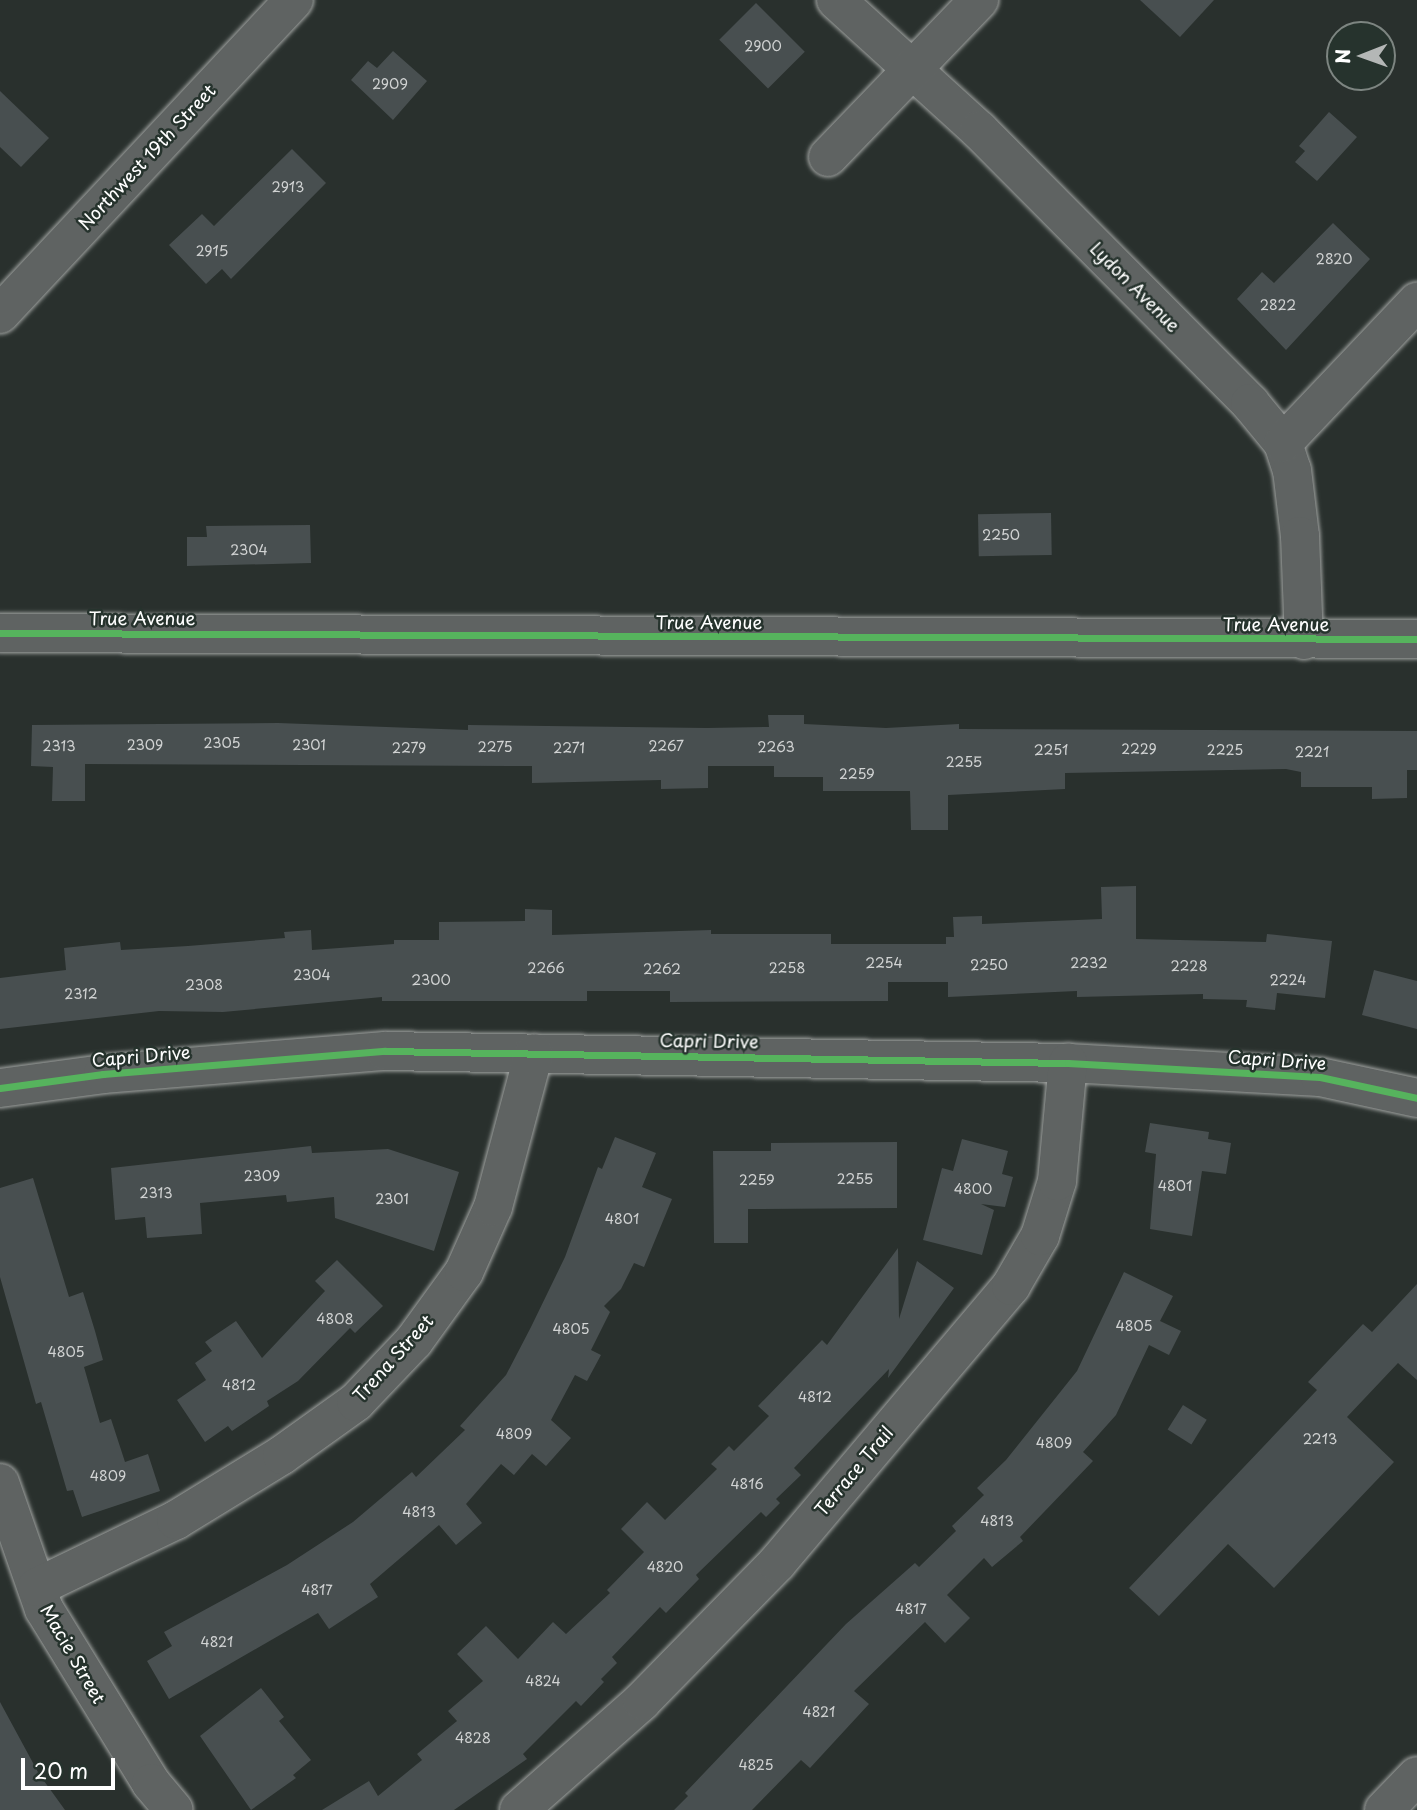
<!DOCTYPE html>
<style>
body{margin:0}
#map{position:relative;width:1417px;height:1810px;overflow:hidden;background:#29302d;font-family:"Playpen Sans",sans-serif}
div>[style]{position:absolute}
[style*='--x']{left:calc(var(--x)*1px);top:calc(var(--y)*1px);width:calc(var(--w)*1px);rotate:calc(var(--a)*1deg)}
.building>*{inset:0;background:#484f50;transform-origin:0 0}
.roads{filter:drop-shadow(0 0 2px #9fa2a0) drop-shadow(0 0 2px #9fa2a0)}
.street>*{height:38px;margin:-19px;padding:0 19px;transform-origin:19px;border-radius:19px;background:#5f6362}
.primary>*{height:38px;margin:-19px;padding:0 19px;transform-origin:19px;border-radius:19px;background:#5f6362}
.cycleway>*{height:7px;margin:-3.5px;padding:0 3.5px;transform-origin:3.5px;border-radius:3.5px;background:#56b35d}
span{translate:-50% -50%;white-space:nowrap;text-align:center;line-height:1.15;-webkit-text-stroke:5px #26332d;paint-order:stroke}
.number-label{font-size:14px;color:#d1d3d3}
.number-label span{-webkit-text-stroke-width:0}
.street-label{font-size:18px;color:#fff}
.north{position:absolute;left:1326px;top:21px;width:70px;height:70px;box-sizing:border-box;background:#26332d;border:2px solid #7d8581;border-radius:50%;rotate:269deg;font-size:19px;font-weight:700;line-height:28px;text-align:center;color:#fff}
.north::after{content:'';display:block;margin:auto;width:24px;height:32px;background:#b4b7b6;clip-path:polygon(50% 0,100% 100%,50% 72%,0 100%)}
.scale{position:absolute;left:21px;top:1758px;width:94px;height:32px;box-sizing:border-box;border:4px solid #fff;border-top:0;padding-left:9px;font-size:21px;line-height:24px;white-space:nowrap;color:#fff;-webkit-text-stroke:5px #26332d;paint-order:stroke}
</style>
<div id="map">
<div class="building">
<div style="clip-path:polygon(1140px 0,1214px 0,1180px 37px)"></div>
<div style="left:756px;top:3px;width:69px;height:52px;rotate:45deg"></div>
<div style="clip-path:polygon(393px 51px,427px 81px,393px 120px,351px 80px,368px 61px,377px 68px)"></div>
<div style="clip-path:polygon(0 91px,49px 138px,21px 167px,0 147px)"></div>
<div style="clip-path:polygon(1329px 112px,1357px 137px,1317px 181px,1295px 162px,1305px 151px,1299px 146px)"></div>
<div style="clip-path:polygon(292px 149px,326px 183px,231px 279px,222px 269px,206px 284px,169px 245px,202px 214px,214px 226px)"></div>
<div style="clip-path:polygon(1333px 223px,1370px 259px,1286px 350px,1237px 299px,1262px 272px,1274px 283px)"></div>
<div style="left:1051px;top:513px;width:42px;height:73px;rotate:89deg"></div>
<div style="clip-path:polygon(310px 525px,311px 563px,187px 566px,187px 537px,207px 537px,206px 526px)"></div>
<div style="clip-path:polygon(768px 715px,804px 715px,804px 724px,886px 728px,959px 724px,959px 729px,1417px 731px,1417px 770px,1407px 770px,1407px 798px,1372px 799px,1372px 787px,1301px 787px,1301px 772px,1286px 769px,1065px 773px,1065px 789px,948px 795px,948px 830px,911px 830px,910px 791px,823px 791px,823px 777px,774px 777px,774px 766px,708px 766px,708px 788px,661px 789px,661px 780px,532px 783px,532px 766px,85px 764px,85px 801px,52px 801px,53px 767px,31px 766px,32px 725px,278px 723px,468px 730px,468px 725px,707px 728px,769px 727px)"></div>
<div style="clip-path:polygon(1136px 886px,1136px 939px,1266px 942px,1267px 934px,1332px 941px,1325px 998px,1277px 993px,1275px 1010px,1246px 1007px,1247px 1000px,1203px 999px,1203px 994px,1077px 997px,1077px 991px,948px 997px,948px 982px,888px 982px,888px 1001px,670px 1002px,670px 991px,587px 991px,587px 1001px,382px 1001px,382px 997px,223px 1012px,159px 1011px,0 1029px,0 978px,66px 970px,64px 948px,120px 942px,121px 950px,188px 946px,285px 938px,284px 932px,311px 930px,312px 950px,394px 944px,394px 940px,439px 940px,439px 922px,525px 921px,525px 909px,552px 910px,552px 935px,711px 930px,711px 934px,831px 934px,831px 944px,946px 944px,946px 937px,954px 937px,953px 917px,982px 916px,982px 924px,1102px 919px,1101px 887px)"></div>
<div style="clip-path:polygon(1374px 970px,1417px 981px,1417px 1029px,1362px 1015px)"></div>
<div style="clip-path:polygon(1150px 1123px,1209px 1132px,1208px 1139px,1231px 1143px,1226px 1174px,1202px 1171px,1192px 1236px,1150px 1229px,1156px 1154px,1145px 1152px)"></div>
<div style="clip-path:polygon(615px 1137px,656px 1153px,642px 1187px,672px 1199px,644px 1267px,634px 1263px,621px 1289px,604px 1306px,610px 1312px,591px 1350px,601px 1355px,587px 1381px,575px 1375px,551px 1420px,571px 1438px,546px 1466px,532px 1454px,514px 1475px,501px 1464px,466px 1504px,482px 1523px,456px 1545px,439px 1525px,370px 1584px,378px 1597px,329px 1629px,318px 1613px,169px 1699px,147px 1661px,172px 1646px,164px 1632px,287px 1565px,353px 1522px,412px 1472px,416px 1477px,465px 1430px,460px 1426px,506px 1375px,531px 1327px,565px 1257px,598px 1167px,602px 1169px)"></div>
<div style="clip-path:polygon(962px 1139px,1008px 1151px,1002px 1174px,1013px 1177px,1005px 1207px,981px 1204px,994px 1210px,982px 1255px,923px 1240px,942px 1168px,953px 1171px)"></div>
<div style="clip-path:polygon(897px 1142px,897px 1208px,748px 1209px,748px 1243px,714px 1243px,713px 1151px,771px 1151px,771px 1143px)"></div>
<div style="clip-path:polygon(311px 1146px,312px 1153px,388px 1149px,459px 1172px,434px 1251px,335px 1218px,334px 1197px,287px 1202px,286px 1195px,200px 1203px,202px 1234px,147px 1238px,145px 1217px,115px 1220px,111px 1168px)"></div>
<div style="clip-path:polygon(33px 1178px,69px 1297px,83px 1292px,95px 1331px,103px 1360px,84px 1367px,100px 1423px,111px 1419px,125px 1462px,148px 1454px,160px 1491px,82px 1517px,73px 1490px,67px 1491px,41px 1402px,36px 1404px,0 1277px,0 1188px)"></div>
<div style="clip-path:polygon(898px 1248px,899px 1319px,917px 1261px,954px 1288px,888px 1378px,889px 1369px,794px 1468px,801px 1475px,776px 1499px,780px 1503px,766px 1517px,761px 1512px,696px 1575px,699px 1579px,666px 1613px,660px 1607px,612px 1657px,617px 1663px,601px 1679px,604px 1682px,581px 1706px,576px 1701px,523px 1754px,527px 1759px,454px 1810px,322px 1810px,369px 1781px,378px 1796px,422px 1760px,417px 1754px,457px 1721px,448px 1711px,483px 1681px,457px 1654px,486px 1626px,518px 1659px,553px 1622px,566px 1634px,610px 1593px,607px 1590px,644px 1552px,621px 1529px,647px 1502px,665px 1520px,717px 1469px,711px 1464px,729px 1446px,734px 1451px,769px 1416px,758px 1406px,822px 1340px,827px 1345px)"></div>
<div style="clip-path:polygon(337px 1260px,383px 1306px,355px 1333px,350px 1328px,298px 1381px,267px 1401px,269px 1406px,232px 1431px,228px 1426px,205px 1442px,177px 1400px,206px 1380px,195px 1363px,212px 1351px,205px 1342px,236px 1321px,262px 1358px,325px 1291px,315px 1281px)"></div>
<div style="clip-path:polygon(1124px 1272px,1173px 1296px,1160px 1321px,1181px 1331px,1169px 1355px,1149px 1345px,1116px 1415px,1083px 1452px,1093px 1461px,1020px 1537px,1023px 1541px,992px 1567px,984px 1558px,947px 1595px,970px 1618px,945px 1643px,925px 1622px,854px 1691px,869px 1704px,810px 1768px,801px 1760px,752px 1810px,674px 1810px,688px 1796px,685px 1793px,846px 1624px,915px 1563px,919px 1567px,956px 1531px,952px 1526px,984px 1495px,977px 1488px,1006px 1460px,1077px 1371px)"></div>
<div style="clip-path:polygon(1417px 1284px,1417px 1380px,1398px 1363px,1347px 1417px,1394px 1462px,1274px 1588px,1228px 1544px,1159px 1616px,1129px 1588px,1317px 1390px,1308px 1382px,1363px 1324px,1372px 1332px)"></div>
<div style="left:1183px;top:1405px;width:28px;height:29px;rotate:32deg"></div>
<div style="clip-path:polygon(261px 1688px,284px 1717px,279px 1721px,311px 1760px,293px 1775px,296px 1778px,251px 1810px,200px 1736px)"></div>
<div style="clip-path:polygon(0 1702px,39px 1774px,65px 1810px,0 1810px)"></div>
</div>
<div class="roads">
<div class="street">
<div style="--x:836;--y:0;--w:193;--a:42.3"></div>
<div style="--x:979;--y:130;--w:385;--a:45.2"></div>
<div style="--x:1250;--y:403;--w:52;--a:50.5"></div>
<div style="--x:1283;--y:443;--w:28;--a:72"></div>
<div style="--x:1292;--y:470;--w:66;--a:83.1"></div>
<div style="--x:1300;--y:536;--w:104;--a:87.8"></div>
<div style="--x:828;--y:157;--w:218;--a:-46.1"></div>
<div style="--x:0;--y:314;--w:430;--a:-46.9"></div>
<div style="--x:1283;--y:443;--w:195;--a:-46.5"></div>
<div style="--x:0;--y:633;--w:1417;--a:0.24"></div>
<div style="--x:0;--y:1088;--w:104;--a:-7.7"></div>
<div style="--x:103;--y:1074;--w:283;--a:-4.7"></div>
<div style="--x:385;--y:1051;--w:683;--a:1.01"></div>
<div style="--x:1068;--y:1063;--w:252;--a:3.2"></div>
<div style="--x:1320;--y:1077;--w:99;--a:12.2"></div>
<div style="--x:0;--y:1483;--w:133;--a:70.8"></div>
<div style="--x:44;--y:1609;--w:204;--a:58.4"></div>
<div style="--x:151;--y:1783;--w:35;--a:50"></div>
<div style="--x:37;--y:1587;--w:154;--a:-25.7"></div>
<div style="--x:176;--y:1520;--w:124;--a:-31.5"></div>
<div style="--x:282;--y:1455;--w:91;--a:-35.6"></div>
<div style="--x:356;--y:1402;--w:84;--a:-46.4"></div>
<div style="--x:414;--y:1341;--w:85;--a:-54.1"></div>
<div style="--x:464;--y:1272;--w:71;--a:-66"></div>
<div style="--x:493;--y:1207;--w:159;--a:-75.1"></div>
<div style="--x:519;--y:1810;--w:164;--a:-41.5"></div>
<div style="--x:642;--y:1701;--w:193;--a:-45.6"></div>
<div style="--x:777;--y:1563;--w:363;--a:-49.8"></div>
<div style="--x:1011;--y:1286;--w:58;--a:-59.9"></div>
<div style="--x:1040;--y:1236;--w:58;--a:-72.8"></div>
<div style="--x:1057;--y:1181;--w:119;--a:-84.7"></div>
</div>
<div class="primary">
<div style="--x:1384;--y:1810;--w:47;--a:-45.9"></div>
</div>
</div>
<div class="cycleway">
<div style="--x:0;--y:633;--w:1417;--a:0.24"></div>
<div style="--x:0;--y:1088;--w:104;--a:-7.7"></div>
<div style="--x:103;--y:1074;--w:283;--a:-4.7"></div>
<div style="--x:385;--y:1051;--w:683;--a:1.01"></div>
<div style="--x:1068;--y:1063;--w:252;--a:3.2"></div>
<div style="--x:1320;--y:1077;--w:99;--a:12.2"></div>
</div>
<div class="number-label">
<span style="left:763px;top:46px">2900</span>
<span style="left:390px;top:84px">2909</span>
<span style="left:288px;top:187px">2913</span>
<span style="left:212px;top:251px">2915</span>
<span style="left:1334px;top:259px">2820</span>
<span style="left:1278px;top:305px">2822</span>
<span style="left:1001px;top:535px">2250</span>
<span style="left:249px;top:550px">2304</span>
<span style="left:222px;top:743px">2305</span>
<span style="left:145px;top:745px">2309</span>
<span style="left:309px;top:745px">2301</span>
<span style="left:59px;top:746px">2313</span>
<span style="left:666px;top:746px">2267</span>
<span style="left:495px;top:747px">2275</span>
<span style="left:776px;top:747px">2263</span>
<span style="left:409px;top:748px">2279</span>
<span style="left:569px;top:748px">2271</span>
<span style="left:1139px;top:749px">2229</span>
<span style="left:1051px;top:750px">2251</span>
<span style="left:1225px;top:750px">2225</span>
<span style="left:1312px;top:752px">2221</span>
<span style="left:964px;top:762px">2255</span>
<span style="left:857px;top:774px">2259</span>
<span style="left:884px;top:963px">2254</span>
<span style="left:1089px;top:963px">2232</span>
<span style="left:989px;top:965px">2250</span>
<span style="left:1189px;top:966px">2228</span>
<span style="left:546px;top:968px">2266</span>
<span style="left:787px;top:968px">2258</span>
<span style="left:662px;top:969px">2262</span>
<span style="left:312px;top:975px">2304</span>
<span style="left:431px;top:980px">2300</span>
<span style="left:1288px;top:980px">2224</span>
<span style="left:204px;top:985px">2308</span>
<span style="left:81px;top:994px">2312</span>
<span style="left:262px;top:1176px">2309</span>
<span style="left:855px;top:1179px">2255</span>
<span style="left:757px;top:1180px">2259</span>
<span style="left:1175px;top:1186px">4801</span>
<span style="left:973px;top:1189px">4800</span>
<span style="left:156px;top:1193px">2313</span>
<span style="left:392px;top:1199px">2301</span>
<span style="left:622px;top:1219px">4801</span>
<span style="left:335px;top:1319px">4808</span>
<span style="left:1134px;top:1326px">4805</span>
<span style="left:571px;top:1329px">4805</span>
<span style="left:66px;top:1352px">4805</span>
<span style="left:239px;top:1385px">4812</span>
<span style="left:815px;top:1397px">4812</span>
<span style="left:514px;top:1434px">4809</span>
<span style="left:1320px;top:1439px">2213</span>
<span style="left:1054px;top:1443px">4809</span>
<span style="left:108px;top:1476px">4809</span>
<span style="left:747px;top:1484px">4816</span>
<span style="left:419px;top:1512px">4813</span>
<span style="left:997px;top:1521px">4813</span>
<span style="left:665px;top:1567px">4820</span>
<span style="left:317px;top:1590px">4817</span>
<span style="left:911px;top:1609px">4817</span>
<span style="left:217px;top:1642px">4821</span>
<span style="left:543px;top:1681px">4824</span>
<span style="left:819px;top:1712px">4821</span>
<span style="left:473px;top:1738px">4828</span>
<span style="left:756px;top:1765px">4825</span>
</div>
<div class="street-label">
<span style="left:147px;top:157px;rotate:-47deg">Northwest 19th Street</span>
<span style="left:1135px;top:287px;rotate:45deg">Lydon Avenue</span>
<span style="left:142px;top:618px">True Avenue</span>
<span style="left:709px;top:622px">True Avenue</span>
<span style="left:1276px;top:624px">True Avenue</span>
<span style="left:709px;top:1041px;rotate:1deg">Capri Drive</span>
<span style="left:141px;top:1056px;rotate:-5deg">Capri Drive</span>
<span style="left:1277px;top:1060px;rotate:4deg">Capri Drive</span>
<span style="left:393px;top:1358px;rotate:-48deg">Trena Street</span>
<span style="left:854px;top:1471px;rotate:-50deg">Terrace Trail</span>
<span style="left:73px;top:1654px;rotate:60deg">Macie Street</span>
</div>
<div class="north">N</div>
<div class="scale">20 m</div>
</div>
